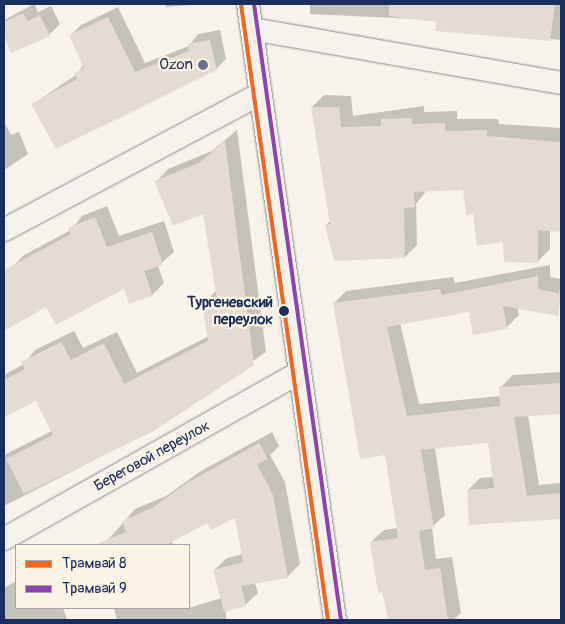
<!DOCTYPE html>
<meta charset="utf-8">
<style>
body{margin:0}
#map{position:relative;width:565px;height:624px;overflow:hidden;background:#f7f3ea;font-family:Pangolin,sans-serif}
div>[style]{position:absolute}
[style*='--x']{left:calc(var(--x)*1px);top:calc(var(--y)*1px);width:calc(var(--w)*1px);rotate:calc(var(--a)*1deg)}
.shadow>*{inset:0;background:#0003}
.building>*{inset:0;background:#e6dbd3}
.roads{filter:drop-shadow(0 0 1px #8a8c91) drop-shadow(0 0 1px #8a8c91)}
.street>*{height:22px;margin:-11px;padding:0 11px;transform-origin:11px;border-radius:11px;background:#f5f2ec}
.tram-1>*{height:4px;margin:-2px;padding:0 2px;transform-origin:2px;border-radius:2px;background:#f26522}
.tram-2>*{height:4px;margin:-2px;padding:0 2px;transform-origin:2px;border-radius:2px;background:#8e44ad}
.dots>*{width:14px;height:14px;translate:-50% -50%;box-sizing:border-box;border:2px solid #fcf5e5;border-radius:50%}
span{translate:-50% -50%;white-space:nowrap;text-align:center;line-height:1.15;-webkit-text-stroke:4.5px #fcf5e5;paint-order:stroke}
.poi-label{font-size:15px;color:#1b2f5e}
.right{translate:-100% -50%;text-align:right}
.stop-label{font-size:15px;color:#1b2f5e;font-weight:700}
.street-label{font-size:15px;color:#1b2f5e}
.frame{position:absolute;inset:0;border:5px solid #1b2f5e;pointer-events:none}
.legend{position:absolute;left:15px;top:544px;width:175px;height:65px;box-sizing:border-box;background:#fcf5e5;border:1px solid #a2a6af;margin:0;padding:6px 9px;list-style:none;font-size:15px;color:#1b2f5e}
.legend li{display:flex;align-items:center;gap:10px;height:25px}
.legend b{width:25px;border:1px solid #a2a6af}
</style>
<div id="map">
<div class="shadow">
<div style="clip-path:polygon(34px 4px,38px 12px,51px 6px,60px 24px,49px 35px,12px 52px,4px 20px)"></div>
<div style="clip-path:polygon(165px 4px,204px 4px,166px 7px)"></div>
<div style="clip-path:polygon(287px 4px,561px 4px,561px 40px,436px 29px,437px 20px,310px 14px,310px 4px)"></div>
<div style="clip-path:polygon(118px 7px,145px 63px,189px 46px,198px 34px,220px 30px,226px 59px,216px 69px,33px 104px,76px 75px,84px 64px,71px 35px,81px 25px)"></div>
<div style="clip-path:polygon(324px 95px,351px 96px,353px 116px,424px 106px,424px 112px,457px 111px,457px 119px,498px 119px,499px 124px,561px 128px,561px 231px,550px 230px,550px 249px,537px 262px,505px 240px,474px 213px,464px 189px,427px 190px,416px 204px,417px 245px,405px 257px,326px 225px,331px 220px,312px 107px)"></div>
<div style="clip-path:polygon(4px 121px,11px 135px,19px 132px,28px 154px,4px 170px)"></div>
<div style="clip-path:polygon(237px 130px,266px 352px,151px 431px,4px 506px,4px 455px,52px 431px,36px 399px,4px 415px,4px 375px,24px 364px,35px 350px,74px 331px,83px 348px,117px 332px,137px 373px,209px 336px,204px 303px,217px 290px,204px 212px,156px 182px,168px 169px,212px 151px)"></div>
<div style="clip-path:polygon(107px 206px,119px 236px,164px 221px,174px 252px,158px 266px,164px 283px,152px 295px,125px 288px,47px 305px,4px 330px,4px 278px,14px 272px,12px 267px,24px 255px,71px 230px,82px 216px)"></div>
<div style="clip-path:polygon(550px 265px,550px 277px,561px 279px,557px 315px,517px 307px,519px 315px,506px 328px,470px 310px,400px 323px,419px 404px,501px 396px,501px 387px,513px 375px,561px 372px,561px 412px,528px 415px,539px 485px,561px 483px,561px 517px,470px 524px,468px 490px,480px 478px,494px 477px,489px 442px,435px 448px,445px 515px,432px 527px,436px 559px,452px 557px,461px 613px,453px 620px,389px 620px,371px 542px,384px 530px,398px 528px,386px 453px,334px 303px,346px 291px,453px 277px,455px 283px)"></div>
<div style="clip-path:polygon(272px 432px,279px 446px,270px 455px,285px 482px,300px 564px,287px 577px,255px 583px,258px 593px,245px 605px,226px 610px,226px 620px,117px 620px,114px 608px,185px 609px,222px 598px,214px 570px,227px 558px,243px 554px,236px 516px,208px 521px,172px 541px,173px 545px,110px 545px,108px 540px,135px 509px,166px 496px,201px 471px)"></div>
<div style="clip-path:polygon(16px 581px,16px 608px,63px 608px,67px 620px,4px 620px,4px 588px)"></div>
</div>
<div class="building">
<div style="clip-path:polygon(389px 4px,555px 4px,550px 41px,435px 31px,436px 22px,389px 16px)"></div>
<div style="clip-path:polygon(23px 13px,28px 21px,40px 15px,50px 36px,11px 53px,4px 37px,4px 22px)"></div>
<div style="clip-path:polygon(108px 17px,135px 72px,189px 51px,187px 44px,210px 40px,217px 70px,56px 149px,31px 104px,77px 79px,74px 73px,84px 68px,69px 35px)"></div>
<div style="clip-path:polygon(311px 107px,339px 107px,341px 127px,381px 126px,381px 119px,412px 118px,412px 124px,445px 123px,445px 131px,487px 130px,487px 136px,561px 142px,561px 232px,538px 230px,538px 263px,504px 262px,503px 242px,477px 246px,473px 214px,466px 215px,463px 190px,414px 192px,415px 207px,404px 208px,405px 258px,334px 261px,325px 225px,330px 224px)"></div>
<div style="clip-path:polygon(225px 141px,254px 365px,152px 432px,24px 494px,6px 459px,53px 435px,36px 401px,4px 417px,4px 380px,25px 369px,21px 362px,61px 342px,71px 360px,104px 343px,124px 384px,208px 341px,202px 303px,217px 300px,203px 214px,173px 226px,154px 181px,199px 163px)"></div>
<div style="clip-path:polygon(95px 217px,107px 247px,152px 232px,163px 265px,144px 271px,153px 296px,129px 304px,124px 289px,56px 325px,46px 307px,4px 331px,4px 270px,71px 234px,68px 228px)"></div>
<div style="clip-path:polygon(538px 276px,538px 289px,561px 294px,558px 316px,503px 306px,507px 329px,473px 335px,469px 312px,387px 327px,407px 416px,500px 406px,499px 387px,561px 383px,561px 414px,514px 417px,527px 496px,561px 493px,561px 519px,469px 525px,467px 490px,494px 488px,488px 443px,421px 450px,434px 528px,419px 531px,425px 570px,440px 568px,448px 620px,388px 620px,383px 592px,378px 593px,370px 542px,398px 538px,385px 455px,360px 459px,333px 303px,440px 289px,442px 295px)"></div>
<div style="clip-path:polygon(259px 443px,268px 459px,257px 464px,273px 495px,288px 578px,241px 586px,246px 606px,224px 612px,213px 570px,243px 562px,235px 518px,211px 530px,207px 523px,166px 545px,94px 545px,126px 532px,122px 521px,152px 508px,187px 483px)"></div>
</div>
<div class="roads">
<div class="street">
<div style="--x:248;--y:4;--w:622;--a:81.96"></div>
<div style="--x:252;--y:29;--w:314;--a:9.9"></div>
<div style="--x:4;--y:230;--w:290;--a:-28"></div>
<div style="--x:4;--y:539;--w:338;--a:-29.4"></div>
</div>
</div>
<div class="tram-1">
<div style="--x:241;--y:4;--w:622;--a:81.96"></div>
</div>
<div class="tram-2">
<div style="--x:254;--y:4;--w:622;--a:81.96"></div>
</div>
<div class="dots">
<div style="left:203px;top:65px;background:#68748f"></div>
<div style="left:284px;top:311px;background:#1b2f5e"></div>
</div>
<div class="poi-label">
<span class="right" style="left:193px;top:65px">Ozon</span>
</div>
<div class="stop-label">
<span class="right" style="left:273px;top:311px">Тургеневский<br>переулок</span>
</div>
<div class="street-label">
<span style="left:152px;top:456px;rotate:-29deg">Береговой переулок</span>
</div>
<div class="frame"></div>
<ul class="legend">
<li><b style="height:6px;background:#f26522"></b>Трамвай 8</li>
<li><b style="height:6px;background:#8e44ad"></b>Трамвай 9</li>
</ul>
</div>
